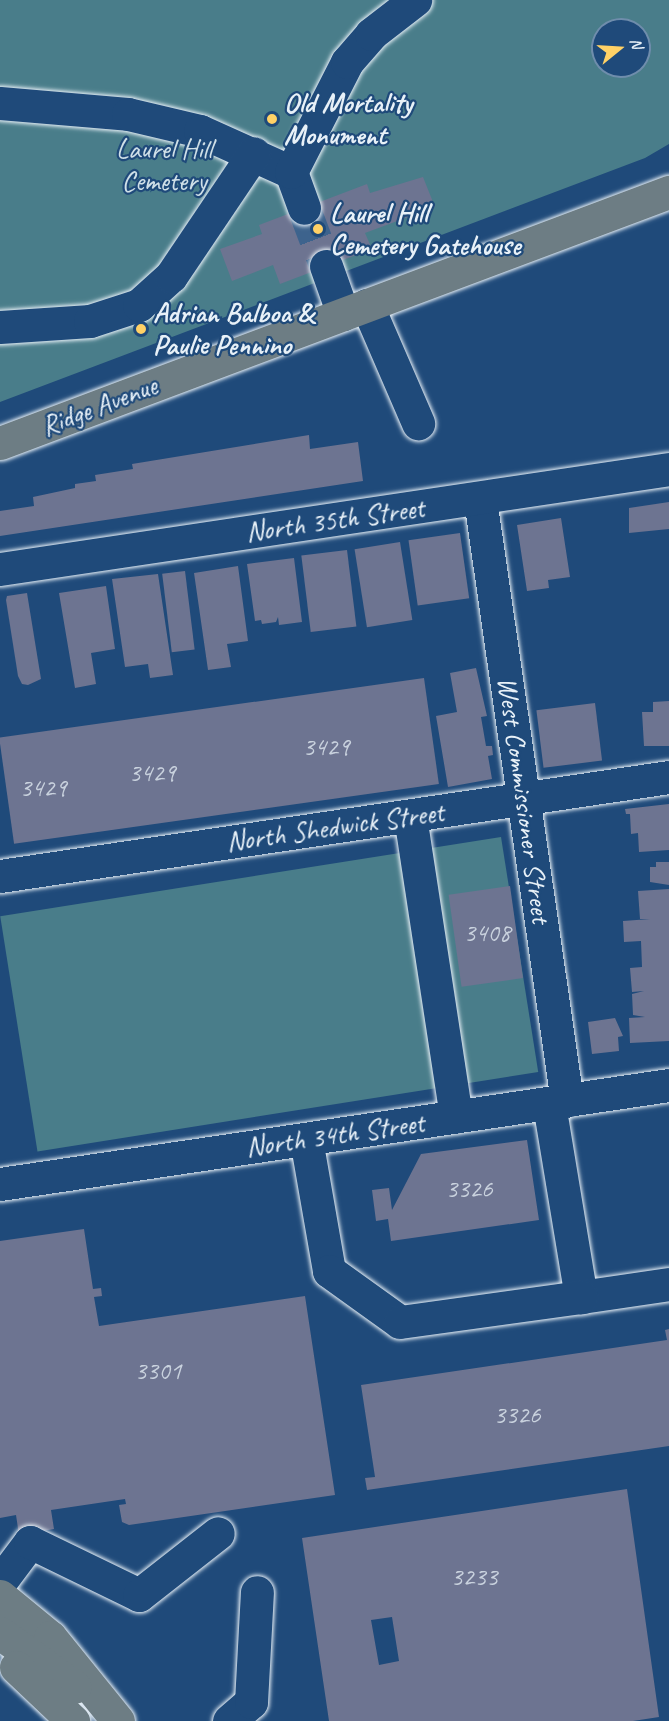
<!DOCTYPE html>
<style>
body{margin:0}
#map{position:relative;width:669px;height:1721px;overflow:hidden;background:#1f4a7a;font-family:Caveat,sans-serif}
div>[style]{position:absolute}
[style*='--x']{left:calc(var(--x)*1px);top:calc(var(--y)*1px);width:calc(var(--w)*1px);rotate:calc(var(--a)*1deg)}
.green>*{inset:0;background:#497d8a;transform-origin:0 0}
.building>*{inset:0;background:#6d7491;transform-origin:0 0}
.minor-tunnel>*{height:33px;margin-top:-16.5px;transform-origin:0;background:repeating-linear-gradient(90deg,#3d638d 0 33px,transparent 0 49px)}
.roads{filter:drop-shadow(0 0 2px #e8f1f8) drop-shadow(0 0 2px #e8f1f8)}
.minor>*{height:33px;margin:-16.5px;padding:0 16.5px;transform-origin:16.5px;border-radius:16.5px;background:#1f4a7a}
.major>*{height:33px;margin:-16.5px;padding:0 16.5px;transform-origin:16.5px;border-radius:16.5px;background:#6d7d84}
.dots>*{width:16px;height:16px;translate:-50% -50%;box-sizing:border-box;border:3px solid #1f4a7a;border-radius:50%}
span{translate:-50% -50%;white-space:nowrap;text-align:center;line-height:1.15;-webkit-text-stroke:4.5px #1f4a7a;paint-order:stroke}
.number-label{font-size:26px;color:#c9d2de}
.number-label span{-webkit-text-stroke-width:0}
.poi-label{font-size:28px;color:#e8f1f8;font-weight:700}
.left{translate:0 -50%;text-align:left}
.park-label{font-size:28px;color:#d0e0e8}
.street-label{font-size:28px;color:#e8f1f8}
.north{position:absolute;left:591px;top:18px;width:60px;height:60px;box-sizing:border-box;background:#1f4a7a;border:2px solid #6f8dac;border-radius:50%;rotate:72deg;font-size:16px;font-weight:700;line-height:24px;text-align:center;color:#e8f1f8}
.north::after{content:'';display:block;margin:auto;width:21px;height:27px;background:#ffd166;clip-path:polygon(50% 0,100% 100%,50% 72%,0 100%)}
</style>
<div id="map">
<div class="green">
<div style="clip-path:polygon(evenodd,0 0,669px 0,669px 144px,645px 158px,0 402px,0 0,603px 30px,639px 30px,639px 66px,603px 66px,603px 30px)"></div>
<div style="left:501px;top:837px;width:238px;height:507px;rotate:81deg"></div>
</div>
<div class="building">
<div style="clip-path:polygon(423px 177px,435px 207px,365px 233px,372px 249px,280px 284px,273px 265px,232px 281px,220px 249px,262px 234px,259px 225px,367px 184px,370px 193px)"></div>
<div style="clip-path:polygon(309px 435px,310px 449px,358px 442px,363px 481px,0 536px,0 511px,34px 506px,33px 497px,75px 488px,75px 484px,96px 481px,95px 475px,133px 469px,132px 464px)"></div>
<div style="clip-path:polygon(669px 502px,669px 529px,629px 533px,629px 508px)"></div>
<div style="clip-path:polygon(561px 518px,570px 577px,548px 580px,549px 588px,527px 591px,517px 525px)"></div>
<div style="left:460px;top:533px;width:66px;height:52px;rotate:82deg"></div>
<div style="left:400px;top:542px;width:79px;height:46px;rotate:81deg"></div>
<div style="left:347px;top:550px;width:77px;height:46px;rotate:83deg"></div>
<div style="clip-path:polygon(294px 558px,302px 622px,279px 625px,278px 617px,276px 622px,262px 624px,261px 620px,255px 621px,247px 564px)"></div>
<div style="clip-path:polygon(238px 566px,248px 641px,227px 644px,231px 667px,208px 670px,194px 573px)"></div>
<div style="left:185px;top:571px;width:79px;height:23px;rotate:83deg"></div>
<div style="clip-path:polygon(158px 574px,173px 675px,150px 678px,148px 664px,125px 667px,112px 579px)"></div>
<div style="clip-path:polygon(106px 586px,115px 649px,91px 653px,96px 684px,75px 688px,59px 593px)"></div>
<div style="clip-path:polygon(27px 593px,41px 679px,28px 685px,22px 684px,18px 676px,6px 600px,7px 596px)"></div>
<div style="clip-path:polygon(476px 668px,487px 716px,481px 717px,486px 746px,492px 746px,493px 755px,488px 756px,492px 779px,448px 787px,436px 716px,457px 712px,450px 673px)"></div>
<div style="left:424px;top:678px;width:107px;height:429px;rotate:82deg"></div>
<div style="clip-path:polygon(669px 701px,669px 746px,644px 746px,642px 712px,653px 712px,653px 702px)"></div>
<div style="left:595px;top:703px;width:58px;height:59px;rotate:83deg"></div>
<div style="clip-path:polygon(669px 804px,669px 850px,639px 852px,638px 833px,631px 834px,630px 814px,626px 814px,625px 809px)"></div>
<div style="clip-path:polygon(656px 862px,669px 862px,669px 885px,650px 882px,650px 867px,656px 867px)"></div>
<div style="left:510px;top:886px;width:93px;height:62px;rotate:82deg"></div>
<div style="clip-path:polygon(669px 889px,669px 1041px,630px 1043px,629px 1018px,645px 1017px,633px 1015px,632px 994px,644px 991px,632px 992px,630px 968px,642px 967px,641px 941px,624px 942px,623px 921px,650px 919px,640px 919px,638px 891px)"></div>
<div style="clip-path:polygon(615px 1018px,623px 1036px,618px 1037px,619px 1051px,592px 1054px,588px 1022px)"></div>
<div style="clip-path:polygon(527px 1140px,539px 1220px,391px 1241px,388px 1219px,376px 1221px,372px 1190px,389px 1188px,392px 1210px,421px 1154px)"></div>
<div style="clip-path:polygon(84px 1229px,93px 1289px,101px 1288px,102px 1296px,94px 1297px,99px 1326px,305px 1296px,335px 1495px,129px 1525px,122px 1522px,119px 1505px,126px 1504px,125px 1499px,51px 1510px,54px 1529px,19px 1535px,16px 1515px,0 1518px,0 1241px)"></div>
<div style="clip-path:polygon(669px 1329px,669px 1446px,367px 1490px,365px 1478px,375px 1477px,361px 1385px,667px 1340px,665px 1330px)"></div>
<div style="clip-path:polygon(evenodd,627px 1489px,659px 1717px,633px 1721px,329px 1721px,302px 1538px,627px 1489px,392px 1617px,399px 1661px,379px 1665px,371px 1620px,392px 1617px)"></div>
</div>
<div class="minor-tunnel">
<div style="--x:304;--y:208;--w:62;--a:69.2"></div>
</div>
<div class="roads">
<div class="minor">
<div style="--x:0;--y:103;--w:128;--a:4.9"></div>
<div style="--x:128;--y:114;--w:74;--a:13.3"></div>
<div style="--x:200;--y:131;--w:100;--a:24.3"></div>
<div style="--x:291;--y:172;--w:38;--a:70"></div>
<div style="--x:291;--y:172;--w:123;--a:-63"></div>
<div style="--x:347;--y:62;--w:37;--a:-49"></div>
<div style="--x:371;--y:34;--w:56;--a:-37.7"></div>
<div style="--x:326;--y:266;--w:51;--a:70.5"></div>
<div style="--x:367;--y:305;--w:129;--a:66.6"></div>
<div style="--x:0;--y:327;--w:90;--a:-3.8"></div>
<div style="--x:90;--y:321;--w:52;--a:-18.1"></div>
<div style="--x:139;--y:305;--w:43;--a:-42.2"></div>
<div style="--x:171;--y:276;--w:148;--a:-56"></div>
<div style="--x:480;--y:499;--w:608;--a:81.78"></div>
<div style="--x:0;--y:569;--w:676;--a:-8.5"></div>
<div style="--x:410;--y:816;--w:304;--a:81.3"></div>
<div style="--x:0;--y:876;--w:676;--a:-8.42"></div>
<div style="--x:549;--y:1104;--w:196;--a:80.6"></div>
<div style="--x:581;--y:1297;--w:89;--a:-8.4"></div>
<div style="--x:306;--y:1139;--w:134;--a:80.1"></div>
<div style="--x:329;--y:1271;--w:87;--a:35.7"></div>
<div style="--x:400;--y:1322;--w:183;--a:-7.9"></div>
<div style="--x:0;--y:1184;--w:676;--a:-8.42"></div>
<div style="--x:0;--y:1582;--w:50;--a:-53.1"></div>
<div style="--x:30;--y:1542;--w:121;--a:25.9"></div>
<div style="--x:139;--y:1595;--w:100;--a:-38.1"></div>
<div style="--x:229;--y:1721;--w:29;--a:-41"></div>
<div style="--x:251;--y:1702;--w:110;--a:-86.9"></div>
</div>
<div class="major">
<div style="--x:0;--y:443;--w:715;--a:-20.57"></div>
<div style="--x:0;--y:1596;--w:65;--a:39.4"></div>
<div style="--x:50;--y:1637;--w:108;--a:51"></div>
<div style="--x:0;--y:1633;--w:92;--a:35.8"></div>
<div style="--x:16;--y:1667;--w:79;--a:43.5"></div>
</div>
</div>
<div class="dots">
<div style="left:272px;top:119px;background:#ffd166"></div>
<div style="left:318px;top:229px;background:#ffd166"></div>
<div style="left:141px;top:329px;background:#ffd166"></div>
</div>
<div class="number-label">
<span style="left:326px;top:747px">3429</span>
<span style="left:152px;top:773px">3429</span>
<span style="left:43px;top:788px">3429</span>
<span style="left:487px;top:933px">3408</span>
<span style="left:469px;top:1189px">3326</span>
<span style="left:158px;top:1371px">3301</span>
<span style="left:517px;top:1415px">3326</span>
<span style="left:474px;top:1577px">3233</span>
</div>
<div class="poi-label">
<span class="left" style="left:284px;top:119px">Old Mortality<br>Monument</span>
<span class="left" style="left:330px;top:229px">Laurel Hill<br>Cemetery Gatehouse</span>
<span class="left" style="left:153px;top:329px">Adrian Balboa &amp;<br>Paulie Pennino</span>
</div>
<div class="park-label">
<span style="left:164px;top:165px">Laurel Hill<br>Cemetery</span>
</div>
<div class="street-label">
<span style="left:99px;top:406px;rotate:-21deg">Ridge Avenue</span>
<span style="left:335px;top:520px;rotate:-8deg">North 35th Street</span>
<span style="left:524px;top:800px;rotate:82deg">West Commissioner Street</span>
<span style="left:335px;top:827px;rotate:-8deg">North Shedwick Street</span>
<span style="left:335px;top:1135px;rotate:-8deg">North 34th Street</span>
</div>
<div class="north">N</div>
</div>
